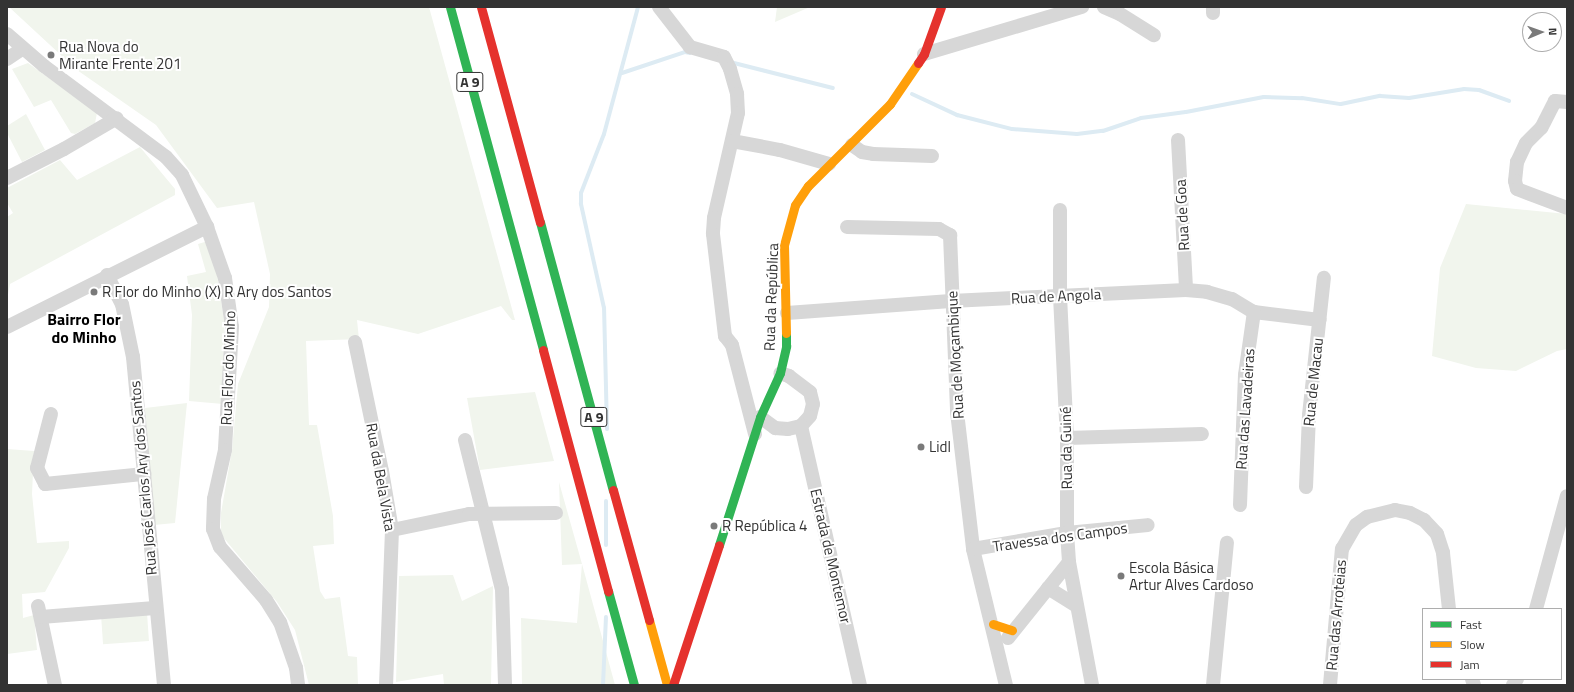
<!DOCTYPE html>
<meta charset="utf-8">
<style>
body{margin:0}
#map{position:relative;width:1574px;height:692px;overflow:hidden;background:#fff;font-family:"Titillium Web",sans-serif}
div>[style]{position:absolute}
[style*='--x']{left:calc(var(--x)*1px);top:calc(var(--y)*1px);width:calc(var(--w)*1px);rotate:calc(var(--a)*1deg)}
.green>*{inset:0;background:#f1f5ed;transform-origin:0 0}
.stream>*{height:4px;margin:-2px;padding:0 2px;transform-origin:2px;border-radius:2px;background:#ddebf3}
.street>*{height:14px;margin:-7px;padding:0 7px;transform-origin:7px;border-radius:7px;background:#d7d7d7}
.fast>*{height:9px;margin:-4.5px;padding:0 4.5px;transform-origin:4.5px;border-radius:4.5px;background:#30b455}
.slow>*{height:9px;margin:-4.5px;padding:0 4.5px;transform-origin:4.5px;border-radius:4.5px;background:#ff9f0a}
.jam>*{height:9px;margin:-4.5px;padding:0 4.5px;transform-origin:4.5px;border-radius:4.5px;background:#e5322d}
.dots>*{width:11px;height:11px;translate:-50% -50%;box-sizing:border-box;border:2px solid #fff;border-radius:50%}
span{translate:-50% -50%;white-space:nowrap;text-align:center;line-height:1.15;-webkit-text-stroke:4px #fff;paint-order:stroke}
.shield-label span{padding:1px 3px;background:#fff;border:1px solid;border-radius:3px;-webkit-text-stroke-width:0}
.shield-label{font-size:14px;color:#333;font-weight:700}
.poi-label{font-size:15px;color:#333}
.left{translate:0 -50%;text-align:left}
.street-label{font-size:15px;color:#333}
.neighbourhood-label{font-size:16px;color:#000;font-weight:700}
.frame{position:absolute;inset:0;border:8px solid #333;pointer-events:none}
.legend{position:absolute;left:1422px;top:608px;width:140px;height:72px;box-sizing:border-box;background:#fff;border:1px solid #adadad;margin:0;padding:5px 7px;list-style:none;font-size:12px;color:#333}
.legend li{display:flex;align-items:center;gap:8px;height:20px}
.legend b{width:20px;border:1px solid #adadad}
.north{position:absolute;left:1522px;top:12px;width:40px;height:40px;box-sizing:border-box;background:#fff;border:1px solid #adadad;border-radius:50%;rotate:88deg;font-size:11px;font-weight:700;line-height:16px;text-align:center;color:#333}
.north::after{content:'';display:block;margin:auto;width:14px;height:18px;background:#7a7a7a;clip-path:polygon(50% 0,100% 100%,50% 72%,0 100%)}
</style>
<div id="map">
<div class="green">
<div style="clip-path:polygon(9px 7px,429px 7px,515px 320px,512px 320px,501px 306px,418px 334px,357px 320px,359px 339px,306px 341px,309px 425px,317px 425px,333px 516px,334px 544px,313px 546px,320px 591px,325px 599px,340px 597px,348px 656px,357px 657px,358px 685px,309px 685px,295px 630px,277px 602px,223px 537px,221px 531px,221px 513px,232px 450px,238px 384px,269px 307px,270px 274px,254px 202px,217px 208px,156px 125px,77px 70px)"></div>
<div style="clip-path:polygon(777px 7px,810px 7px,775px 22px)"></div>
<div style="clip-path:polygon(28px 63px,97px 113px,95px 123px,75px 134px,71px 133px,51px 100px,34px 107px,12px 69px)"></div>
<div style="clip-path:polygon(26px 114px,45px 150px,22px 162px,7px 133px,7px 126px)"></div>
<div style="clip-path:polygon(140px 147px,175px 189px,175px 195px,10px 284px,7px 300px,7px 217px,13px 213px,7px 203px,7px 188px,60px 160px,77px 180px)"></div>
<div style="clip-path:polygon(1466px 204px,1567px 214px,1567px 349px,1557px 351px,1516px 371px,1476px 368px,1432px 356px,1440px 268px)"></div>
<div style="clip-path:polygon(208px 241px,216px 266px,224px 321px,223px 404px,189px 401px,192px 315px,187px 276px,206px 272px,198px 244px)"></div>
<div style="clip-path:polygon(535px 392px,554px 461px,480px 470px,467px 398px)"></div>
<div style="clip-path:polygon(187px 403px,175px 523px,154px 525px,145px 408px)"></div>
<div style="clip-path:polygon(7px 449px,34px 451px,32px 494px,37px 543px,69px 541px,69px 548px,45px 592px,22px 594px,23px 618px,34px 615px,37px 650px,7px 654px)"></div>
<div style="clip-path:polygon(559px 482px,582px 564px,615px 685px,522px 685px,521px 618px,577px 623px,582px 564px,562px 565px)"></div>
<div style="clip-path:polygon(453px 575px,462px 601px,493px 586px,491px 685px,444px 685px,443px 674px,396px 682px,399px 576px)"></div>
<div style="left:147px;top:613px;width:28px;height:46px;rotate:86deg"></div>
</div>
<div class="stream">
<div style="--x:730;--y:62;--w:106;--a:14.2"></div>
<div style="--x:622;--y:73;--w:66;--a:-18.4"></div>
<div style="--x:685;--y:52;--w:5;--a:11"></div>
<div style="--x:912;--y:94;--w:50;--a:25"></div>
<div style="--x:957;--y:115;--w:57;--a:14.3"></div>
<div style="--x:1012;--y:129;--w:65;--a:4.4"></div>
<div style="--x:1077;--y:134;--w:26;--a:-7"></div>
<div style="--x:1103;--y:131;--w:40;--a:-18.9"></div>
<div style="--x:1141;--y:118;--w:45;--a:-7.6"></div>
<div style="--x:1186;--y:112;--w:79;--a:-10.9"></div>
<div style="--x:1264;--y:97;--w:38;--a:2"></div>
<div style="--x:1302;--y:98;--w:39;--a:9"></div>
<div style="--x:1341;--y:104;--w:40;--a:-12"></div>
<div style="--x:1380;--y:96;--w:29;--a:4"></div>
<div style="--x:1409;--y:98;--w:56;--a:-9.3"></div>
<div style="--x:1464;--y:89;--w:15;--a:4"></div>
<div style="--x:1479;--y:90;--w:32;--a:20"></div>
<div style="--x:607;--y:429;--w:121;--a:-91.4"></div>
<div style="--x:604;--y:308;--w:107;--a:-102.5"></div>
<div style="--x:581;--y:204;--w:11;--a:-90"></div>
<div style="--x:581;--y:193;--w:63;--a:-68.7"></div>
<div style="--x:604;--y:134;--w:131;--a:-75"></div>
<div style="--x:606;--y:545;--w:44;--a:-90"></div>
<div style="--x:603;--y:685;--w:68;--a:-87.5"></div>
</div>
<div class="street">
<div style="--x:659;--y:7;--w:51;--a:52.2"></div>
<div style="--x:690;--y:47;--w:35;--a:16"></div>
<div style="--x:724;--y:57;--w:13;--a:63"></div>
<div style="--x:730;--y:69;--w:26;--a:74"></div>
<div style="--x:737;--y:94;--w:19;--a:87"></div>
<div style="--x:738;--y:113;--w:108;--a:102.9"></div>
<div style="--x:714;--y:218;--w:16;--a:94"></div>
<div style="--x:713;--y:234;--w:103;--a:83.3"></div>
<div style="--x:725;--y:336;--w:11;--a:52"></div>
<div style="--x:732;--y:345;--w:92;--a:75.5"></div>
<div style="--x:1104;--y:7;--w:17;--a:24"></div>
<div style="--x:1120;--y:14;--w:40;--a:32"></div>
<div style="--x:1213;--y:7;--w:6;--a:90"></div>
<div style="--x:7;--y:34;--w:49;--a:40.9"></div>
<div style="--x:44;--y:66;--w:152;--a:36.7"></div>
<div style="--x:166;--y:157;--w:24;--a:48"></div>
<div style="--x:182;--y:175;--w:58;--a:64.3"></div>
<div style="--x:207;--y:227;--w:54;--a:70.6"></div>
<div style="--x:225;--y:278;--w:49;--a:81.9"></div>
<div style="--x:232;--y:327;--w:123;--a:93.3"></div>
<div style="--x:225;--y:450;--w:50;--a:102.7"></div>
<div style="--x:214;--y:499;--w:30;--a:92"></div>
<div style="--x:213;--y:529;--w:19;--a:69"></div>
<div style="--x:220;--y:547;--w:70;--a:49"></div>
<div style="--x:266;--y:600;--w:26;--a:58"></div>
<div style="--x:280;--y:622;--w:49;--a:70.8"></div>
<div style="--x:296;--y:668;--w:17;--a:83"></div>
<div style="--x:924;--y:54;--w:165;--a:-16.6"></div>
<div style="--x:7;--y:59;--w:18;--a:-34"></div>
<div style="--x:1567;--y:102;--w:12;--a:-175"></div>
<div style="--x:1555;--y:101;--w:30;--a:117"></div>
<div style="--x:1541;--y:128;--w:21;--a:135"></div>
<div style="--x:1526;--y:143;--w:21;--a:115"></div>
<div style="--x:1517;--y:162;--w:19;--a:96"></div>
<div style="--x:1515;--y:181;--w:8;--a:76"></div>
<div style="--x:1517;--y:189;--w:53;--a:20.8"></div>
<div style="--x:1178;--y:140;--w:150;--a:86.9"></div>
<div style="--x:732;--y:141;--w:49;--a:10.6"></div>
<div style="--x:780;--y:150;--w:51;--a:15.9"></div>
<div style="--x:852;--y:145;--w:12;--a:35"></div>
<div style="--x:862;--y:152;--w:11;--a:10"></div>
<div style="--x:873;--y:154;--w:59;--a:1.9"></div>
<div style="--x:7;--y:178;--w:64;--a:-27"></div>
<div style="--x:64;--y:149;--w:61;--a:-30.3"></div>
<div style="--x:1060;--y:210;--w:86;--a:90"></div>
<div style="--x:1060;--y:296;--w:142;--a:87.2"></div>
<div style="--x:1067;--y:438;--w:95;--a:90"></div>
<div style="--x:1067;--y:533;--w:29;--a:86"></div>
<div style="--x:1069;--y:562;--w:125;--a:79.4"></div>
<div style="--x:847;--y:227;--w:92;--a:1.2"></div>
<div style="--x:939;--y:229;--w:13;--a:29"></div>
<div style="--x:950;--y:235;--w:177;--a:87.7"></div>
<div style="--x:957;--y:412;--w:138;--a:83.3"></div>
<div style="--x:973;--y:549;--w:140;--a:76.4"></div>
<div style="--x:107;--y:275;--w:33;--a:63"></div>
<div style="--x:122;--y:304;--w:54;--a:78.3"></div>
<div style="--x:133;--y:357;--w:329;--a:84.6"></div>
<div style="--x:787;--y:313;--w:164;--a:-4.2"></div>
<div style="--x:951;--y:301;--w:235;--a:-2.7"></div>
<div style="--x:1186;--y:290;--w:21;--a:5"></div>
<div style="--x:1207;--y:292;--w:26;--a:16"></div>
<div style="--x:1232;--y:299;--w:26;--a:31"></div>
<div style="--x:1254;--y:312;--w:66;--a:6.9"></div>
<div style="--x:7;--y:327;--w:224;--a:-26.6"></div>
<div style="--x:355;--y:342;--w:132;--a:78.2"></div>
<div style="--x:382;--y:471;--w:60;--a:80.4"></div>
<div style="--x:392;--y:530;--w:155;--a:92.2"></div>
<div style="--x:51;--y:414;--w:56;--a:104.5"></div>
<div style="--x:37;--y:468;--w:18;--a:63"></div>
<div style="--x:45;--y:484;--w:100;--a:-5.8"></div>
<div style="--x:760;--y:417;--w:19;--a:36"></div>
<div style="--x:775;--y:428;--w:13;--a:4"></div>
<div style="--x:788;--y:429;--w:13;--a:-13"></div>
<div style="--x:801;--y:426;--w:13;--a:-48"></div>
<div style="--x:810;--y:416;--w:12;--a:-76"></div>
<div style="--x:813;--y:404;--w:12;--a:-104"></div>
<div style="--x:810;--y:392;--w:26;--a:-143"></div>
<div style="--x:789;--y:376;--w:9;--a:-162"></div>
<div style="--x:801;--y:426;--w:266;--a:77.2"></div>
<div style="--x:1067;--y:438;--w:135;--a:-1.7"></div>
<div style="--x:465;--y:440;--w:154;--a:76.1"></div>
<div style="--x:502;--y:589;--w:96;--a:88.2"></div>
<div style="--x:1306;--y:487;--w:72;--a:-87.6"></div>
<div style="--x:1309;--y:415;--w:138;--a:-83.8"></div>
<div style="--x:1240;--y:505;--w:130;--a:-87.8"></div>
<div style="--x:1245;--y:375;--w:64;--a:-81.9"></div>
<div style="--x:392;--y:530;--w:79;--a:-11.7"></div>
<div style="--x:469;--y:514;--w:87;--a:-0.7"></div>
<div style="--x:973;--y:549;--w:95;--a:-9.7"></div>
<div style="--x:1067;--y:533;--w:81;--a:-5.6"></div>
<div style="--x:1048;--y:588;--w:34;--a:32"></div>
<div style="--x:38;--y:606;--w:81;--a:77.9"></div>
<div style="--x:1536;--y:609;--w:117;--a:-74.7"></div>
<div style="--x:41;--y:617;--w:114;--a:-4.5"></div>
<div style="--x:1008;--y:638;--w:97;--a:-51.2"></div>
<div style="--x:1472;--y:679;--w:6;--a:72"></div>
<div style="--x:1213;--y:685;--w:143;--a:-84.4"></div>
<div style="--x:1330;--y:685;--w:137;--a:-85"></div>
<div style="--x:1342;--y:549;--w:28;--a:-60"></div>
<div style="--x:1356;--y:525;--w:14;--a:-36"></div>
<div style="--x:1367;--y:517;--w:29;--a:-14"></div>
<div style="--x:1395;--y:510;--w:15;--a:11"></div>
<div style="--x:1410;--y:513;--w:16;--a:27"></div>
<div style="--x:1424;--y:520;--w:19;--a:47"></div>
<div style="--x:1437;--y:534;--w:20;--a:72"></div>
<div style="--x:1443;--y:553;--w:56;--a:83.9"></div>
<div style="--x:1513;--y:685;--w:7;--a:-56"></div>
</div>
<div class="fast">
<div style="--x:450;--y:7;--w:355;--a:74.8"></div>
<div style="--x:540;--y:222;--w:278;--a:74.8"></div>
<div style="--x:719;--y:545;--w:134;--a:-72.2"></div>
<div style="--x:760;--y:417;--w:48;--a:-65.6"></div>
<div style="--x:780;--y:373;--w:28;--a:-77"></div>
<div style="--x:786;--y:346;--w:13;--a:-90"></div>
<div style="--x:608;--y:591;--w:98;--a:74.5"></div>
</div>
<div class="slow">
<div style="--x:786;--y:333;--w:88;--a:-91.3"></div>
<div style="--x:784;--y:245;--w:41;--a:-74.6"></div>
<div style="--x:795;--y:205;--w:23;--a:-56"></div>
<div style="--x:808;--y:186;--w:116;--a:-45"></div>
<div style="--x:890;--y:104;--w:50;--a:-55.7"></div>
<div style="--x:649;--y:620;--w:67;--a:74.5"></div>
<div style="--x:993;--y:624;--w:20;--a:18"></div>
</div>
<div class="jam">
<div style="--x:481;--y:7;--w:223;--a:74.7"></div>
<div style="--x:918;--y:63;--w:11;--a:-56"></div>
<div style="--x:924;--y:54;--w:50;--a:-70.1"></div>
<div style="--x:543;--y:350;--w:250;--a:74.9"></div>
<div style="--x:613;--y:490;--w:135;--a:74.5"></div>
<div style="--x:673;--y:685;--w:147;--a:-71.8"></div>
</div>
<div class="dots">
<div style="left:51px;top:55px;background:#7a7a7a"></div>
<div style="left:94px;top:292px;background:#7a7a7a"></div>
<div style="left:921px;top:447px;background:#7a7a7a"></div>
<div style="left:714px;top:526px;background:#7a7a7a"></div>
<div style="left:1121px;top:576px;background:#7a7a7a"></div>
</div>
<div class="shield-label">
<span style="left:470px;top:82px">A 9</span>
<span style="left:594px;top:417px">A 9</span>
</div>
<div class="poi-label">
<span class="left" style="left:59px;top:55px">Rua Nova do<br>Mirante Frente 201</span>
<span class="left" style="left:102px;top:292px">R Flor do Minho (X) R Ary dos Santos</span>
<span class="left" style="left:929px;top:447px">Lidl</span>
<span class="left" style="left:722px;top:526px">R República 4</span>
<span class="left" style="left:1129px;top:576px">Escola Básica<br>Artur Alves Cardoso</span>
</div>
<div class="street-label">
<span style="left:1182px;top:215px;rotate:-93deg">Rua de Goa</span>
<span style="left:1056px;top:296px;rotate:-3deg">Rua de Angola</span>
<span style="left:771px;top:297px;rotate:-88deg">Rua da República</span>
<span style="left:955px;top:355px;rotate:-93deg">Rua de Moçambique</span>
<span style="left:228px;top:368px;rotate:-88deg">Rua Flor do Minho</span>
<span style="left:1313px;top:382px;rotate:-84deg">Rua de Macau</span>
<span style="left:1245px;top:409px;rotate:-86deg">Rua das Lavadeiras</span>
<span style="left:1066px;top:448px;rotate:-91deg">Rua da Guiné</span>
<span style="left:381px;top:477px;rotate:80deg">Rua da Bela Vista</span>
<span style="left:143px;top:478px;rotate:-95deg">Rua José Carlos Ary dos Santos</span>
<span style="left:1060px;top:537px;rotate:-8deg">Travessa dos Campos</span>
<span style="left:831px;top:556px;rotate:77deg">Estrada de Montemor</span>
<span style="left:1336px;top:615px;rotate:-85deg">Rua das Arroteias</span>
</div>
<div class="neighbourhood-label">
<span style="left:84px;top:328px">Bairro Flor<br>do Minho</span>
</div>
<div class="frame"></div>
<ul class="legend">
<li><b style="height:5px;background:#30b455"></b>Fast</li>
<li><b style="height:5px;background:#ff9f0a"></b>Slow</li>
<li><b style="height:5px;background:#e5322d"></b>Jam</li>
</ul>
<div class="north">N</div>
</div>
